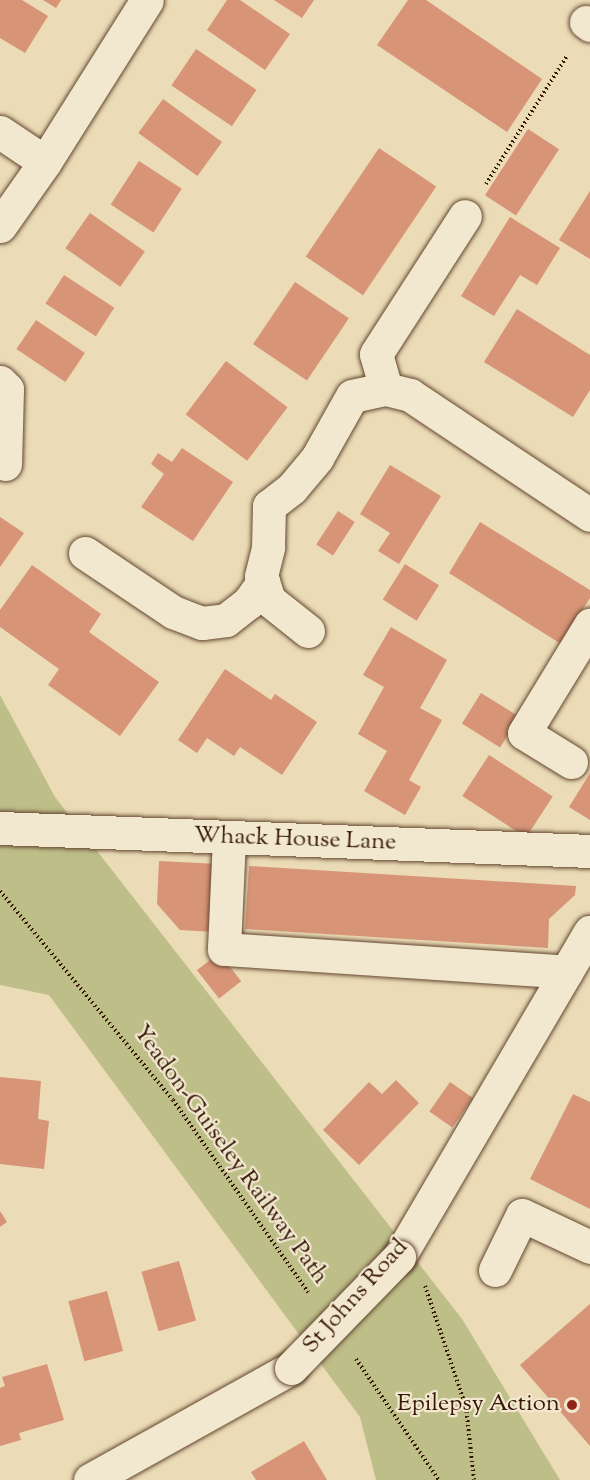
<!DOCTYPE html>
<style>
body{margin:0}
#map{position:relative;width:590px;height:1480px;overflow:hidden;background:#ebdbb6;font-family:"Sorts Mill Goudy",serif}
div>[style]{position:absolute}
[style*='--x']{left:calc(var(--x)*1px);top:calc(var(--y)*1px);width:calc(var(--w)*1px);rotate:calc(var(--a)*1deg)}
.green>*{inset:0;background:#bebe89}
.building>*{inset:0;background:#d79477;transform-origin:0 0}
.path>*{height:4px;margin-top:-2px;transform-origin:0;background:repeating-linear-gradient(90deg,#371705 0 1.5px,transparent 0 4.5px)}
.roads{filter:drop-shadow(0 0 2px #644831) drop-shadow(0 0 2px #644831)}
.minor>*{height:33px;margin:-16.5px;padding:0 16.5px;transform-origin:16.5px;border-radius:16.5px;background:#f2e8d0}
.bridges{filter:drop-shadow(0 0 2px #644831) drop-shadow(0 0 2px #644831)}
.minor-bridge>*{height:33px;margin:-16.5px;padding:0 16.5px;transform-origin:16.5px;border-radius:16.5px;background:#f2e8d0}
.dots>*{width:16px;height:16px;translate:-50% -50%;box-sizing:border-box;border:3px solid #f2e8d0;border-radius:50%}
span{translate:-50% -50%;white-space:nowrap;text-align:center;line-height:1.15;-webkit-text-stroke:4.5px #f2e8d0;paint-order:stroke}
.street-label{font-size:24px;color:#371705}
.poi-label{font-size:24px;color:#371705}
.right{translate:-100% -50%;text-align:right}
</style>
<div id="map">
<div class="green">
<div style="clip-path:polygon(0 695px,55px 797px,462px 1319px,560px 1480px,376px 1480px,360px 1417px,49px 995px,0 985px)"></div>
</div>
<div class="building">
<div style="clip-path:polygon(0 0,22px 0,48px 16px,25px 53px,0 38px)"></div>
<div style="clip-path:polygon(43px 0,61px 0,56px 8px)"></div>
<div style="clip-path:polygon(227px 0,240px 0,290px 34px,265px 70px,207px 30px)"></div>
<div style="clip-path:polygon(274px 0,314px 0,302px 18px)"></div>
<div style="clip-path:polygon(408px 0,426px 0,542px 79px,507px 132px,377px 45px)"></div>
<div style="left:196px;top:49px;width:73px;height:44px;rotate:34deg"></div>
<div style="left:163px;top:99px;width:73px;height:42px;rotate:36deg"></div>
<div style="left:528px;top:129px;width:37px;height:79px;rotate:33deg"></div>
<div style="left:379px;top:148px;width:69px;height:131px;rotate:34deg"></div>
<div style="left:139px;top:161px;width:51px;height:52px;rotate:33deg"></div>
<div style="clip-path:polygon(590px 191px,590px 259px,559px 240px)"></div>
<div style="left:90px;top:213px;width:67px;height:43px;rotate:35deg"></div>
<div style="clip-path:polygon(510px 217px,560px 248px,537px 285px,520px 275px,494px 316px,461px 296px)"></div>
<div style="left:64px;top:275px;width:60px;height:34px;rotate:33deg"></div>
<div style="left:295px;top:282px;width:65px;height:75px;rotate:34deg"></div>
<div style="clip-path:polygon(517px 309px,590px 355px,590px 390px,573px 417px,484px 362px)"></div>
<div style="left:36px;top:320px;width:59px;height:35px;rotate:34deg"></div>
<div style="left:226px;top:361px;width:77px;height:67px;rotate:37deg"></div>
<div style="clip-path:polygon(182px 448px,233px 482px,193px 541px,141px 507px,164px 474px,151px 464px,158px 453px,172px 462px)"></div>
<div style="clip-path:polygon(390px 465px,441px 496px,399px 564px,378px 551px,390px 533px,360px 514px)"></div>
<div style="left:338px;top:511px;width:20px;height:40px;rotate:33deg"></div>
<div style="clip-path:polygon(0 517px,24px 533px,0 567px)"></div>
<div style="clip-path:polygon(480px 522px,590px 590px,590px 598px,561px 644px,449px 573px)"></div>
<div style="left:405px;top:564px;width:40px;height:42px;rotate:32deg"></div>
<div style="clip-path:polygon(32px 565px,101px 614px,89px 632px,159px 682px,120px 736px,48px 685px,59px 669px,0 627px,0 610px)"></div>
<div style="clip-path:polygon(391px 627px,447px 660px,420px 708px,442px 720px,409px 780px,421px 787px,405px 815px,364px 791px,387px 751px,358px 734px,384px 687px,363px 675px)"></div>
<div style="clip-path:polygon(225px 669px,271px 700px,275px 694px,317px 722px,282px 775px,240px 747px,234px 756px,207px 738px,197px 753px,178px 740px)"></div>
<div style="left:481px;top:693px;width:45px;height:36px;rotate:32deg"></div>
<div style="left:489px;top:755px;width:76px;height:49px;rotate:33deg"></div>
<div style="clip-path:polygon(590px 773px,590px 820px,569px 807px)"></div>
<div style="clip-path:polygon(159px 861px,218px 864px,215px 932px,180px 930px,157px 904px)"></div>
<div style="clip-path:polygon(249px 866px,576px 886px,575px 895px,549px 919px,548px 948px,245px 929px)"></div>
<div style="left:219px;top:953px;width:36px;height:28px;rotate:52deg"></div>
<div style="clip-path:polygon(0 1077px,41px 1081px,38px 1119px,49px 1121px,44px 1169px,0 1164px)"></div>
<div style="clip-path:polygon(396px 1080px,419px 1103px,359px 1165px,323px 1130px,369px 1082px,382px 1094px)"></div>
<div style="left:450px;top:1082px;width:28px;height:36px;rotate:35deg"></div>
<div style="clip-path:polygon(573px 1094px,590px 1102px,590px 1209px,530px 1179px)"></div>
<div style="clip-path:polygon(0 1211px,7px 1222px,0 1227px)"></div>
<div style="left:179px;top:1261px;width:62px;height:39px;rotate:74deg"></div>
<div style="left:107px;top:1291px;width:62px;height:40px;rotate:75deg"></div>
<div style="clip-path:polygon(590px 1304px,590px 1446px,520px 1365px)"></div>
<div style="clip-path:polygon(47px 1364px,64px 1420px,19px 1433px,21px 1440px,0 1446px,0 1388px,5px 1386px,2px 1377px)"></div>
<div style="clip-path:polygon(304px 1441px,327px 1480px,256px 1480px,251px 1472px)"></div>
</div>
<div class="path">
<div style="--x:486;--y:184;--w:151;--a:-57.7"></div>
<div style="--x:0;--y:891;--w:271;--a:50.4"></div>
<div style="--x:173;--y:1100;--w:235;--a:54.9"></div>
<div style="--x:425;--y:1286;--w:128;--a:71.3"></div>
<div style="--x:466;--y:1407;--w:73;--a:83.7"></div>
<div style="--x:356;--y:1359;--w:147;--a:55.6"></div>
</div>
<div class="roads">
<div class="minor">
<div style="--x:586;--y:22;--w:5;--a:37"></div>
<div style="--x:0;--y:132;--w:54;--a:33.7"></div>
<div style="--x:0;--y:226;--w:78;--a:-54.9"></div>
<div style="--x:45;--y:162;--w:191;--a:-57.8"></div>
<div style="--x:0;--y:382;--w:10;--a:45"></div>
<div style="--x:7;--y:389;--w:75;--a:91.5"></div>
<div style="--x:386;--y:389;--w:36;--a:-106"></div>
<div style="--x:376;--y:354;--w:164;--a:-57.2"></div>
<div style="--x:85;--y:553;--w:106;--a:33.8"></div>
<div style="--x:173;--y:612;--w:31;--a:21"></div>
<div style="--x:202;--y:623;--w:24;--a:-7"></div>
<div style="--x:226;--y:620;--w:28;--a:-38"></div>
<div style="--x:248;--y:603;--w:26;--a:-54"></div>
<div style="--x:308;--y:631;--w:50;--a:-141.5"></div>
<div style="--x:269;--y:600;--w:25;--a:-108"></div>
<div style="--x:261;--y:576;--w:30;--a:-76"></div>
<div style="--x:268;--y:547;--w:41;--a:-88.6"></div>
<div style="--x:269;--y:506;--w:29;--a:-38"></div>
<div style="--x:292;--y:488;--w:39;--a:-50"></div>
<div style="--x:317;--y:458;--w:71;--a:-60.6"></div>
<div style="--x:352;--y:396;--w:35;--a:-12"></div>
<div style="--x:386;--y:389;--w:25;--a:14"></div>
<div style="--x:410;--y:395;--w:216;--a:33.7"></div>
<div style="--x:571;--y:762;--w:55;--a:-148.3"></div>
<div style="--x:524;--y:733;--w:127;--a:-58.6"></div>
<div style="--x:0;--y:828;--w:590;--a:2.23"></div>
<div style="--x:229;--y:838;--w:111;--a:92.6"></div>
<div style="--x:224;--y:949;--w:343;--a:3.8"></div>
<div style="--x:399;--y:1257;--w:377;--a:-59.6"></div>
<div style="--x:495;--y:1270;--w:61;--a:-63.9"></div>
<div style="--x:522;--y:1215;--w:75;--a:25.2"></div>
<div style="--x:90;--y:1480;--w:230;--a:-29.1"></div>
</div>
</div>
<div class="bridges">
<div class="minor-bridge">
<div style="--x:291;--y:1368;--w:155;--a:-45.8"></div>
</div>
</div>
<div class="dots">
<div style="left:572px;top:1405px;background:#8f2418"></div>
</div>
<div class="street-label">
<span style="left:295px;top:840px;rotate:2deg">Whack House Lane</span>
<span style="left:230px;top:1155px;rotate:54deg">Yeadon-Guiseley Railway Path</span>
<span style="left:356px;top:1297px;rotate:-48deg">St Johns Road</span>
</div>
<div class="poi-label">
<span class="right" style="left:560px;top:1405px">Epilepsy Action</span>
</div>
</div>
